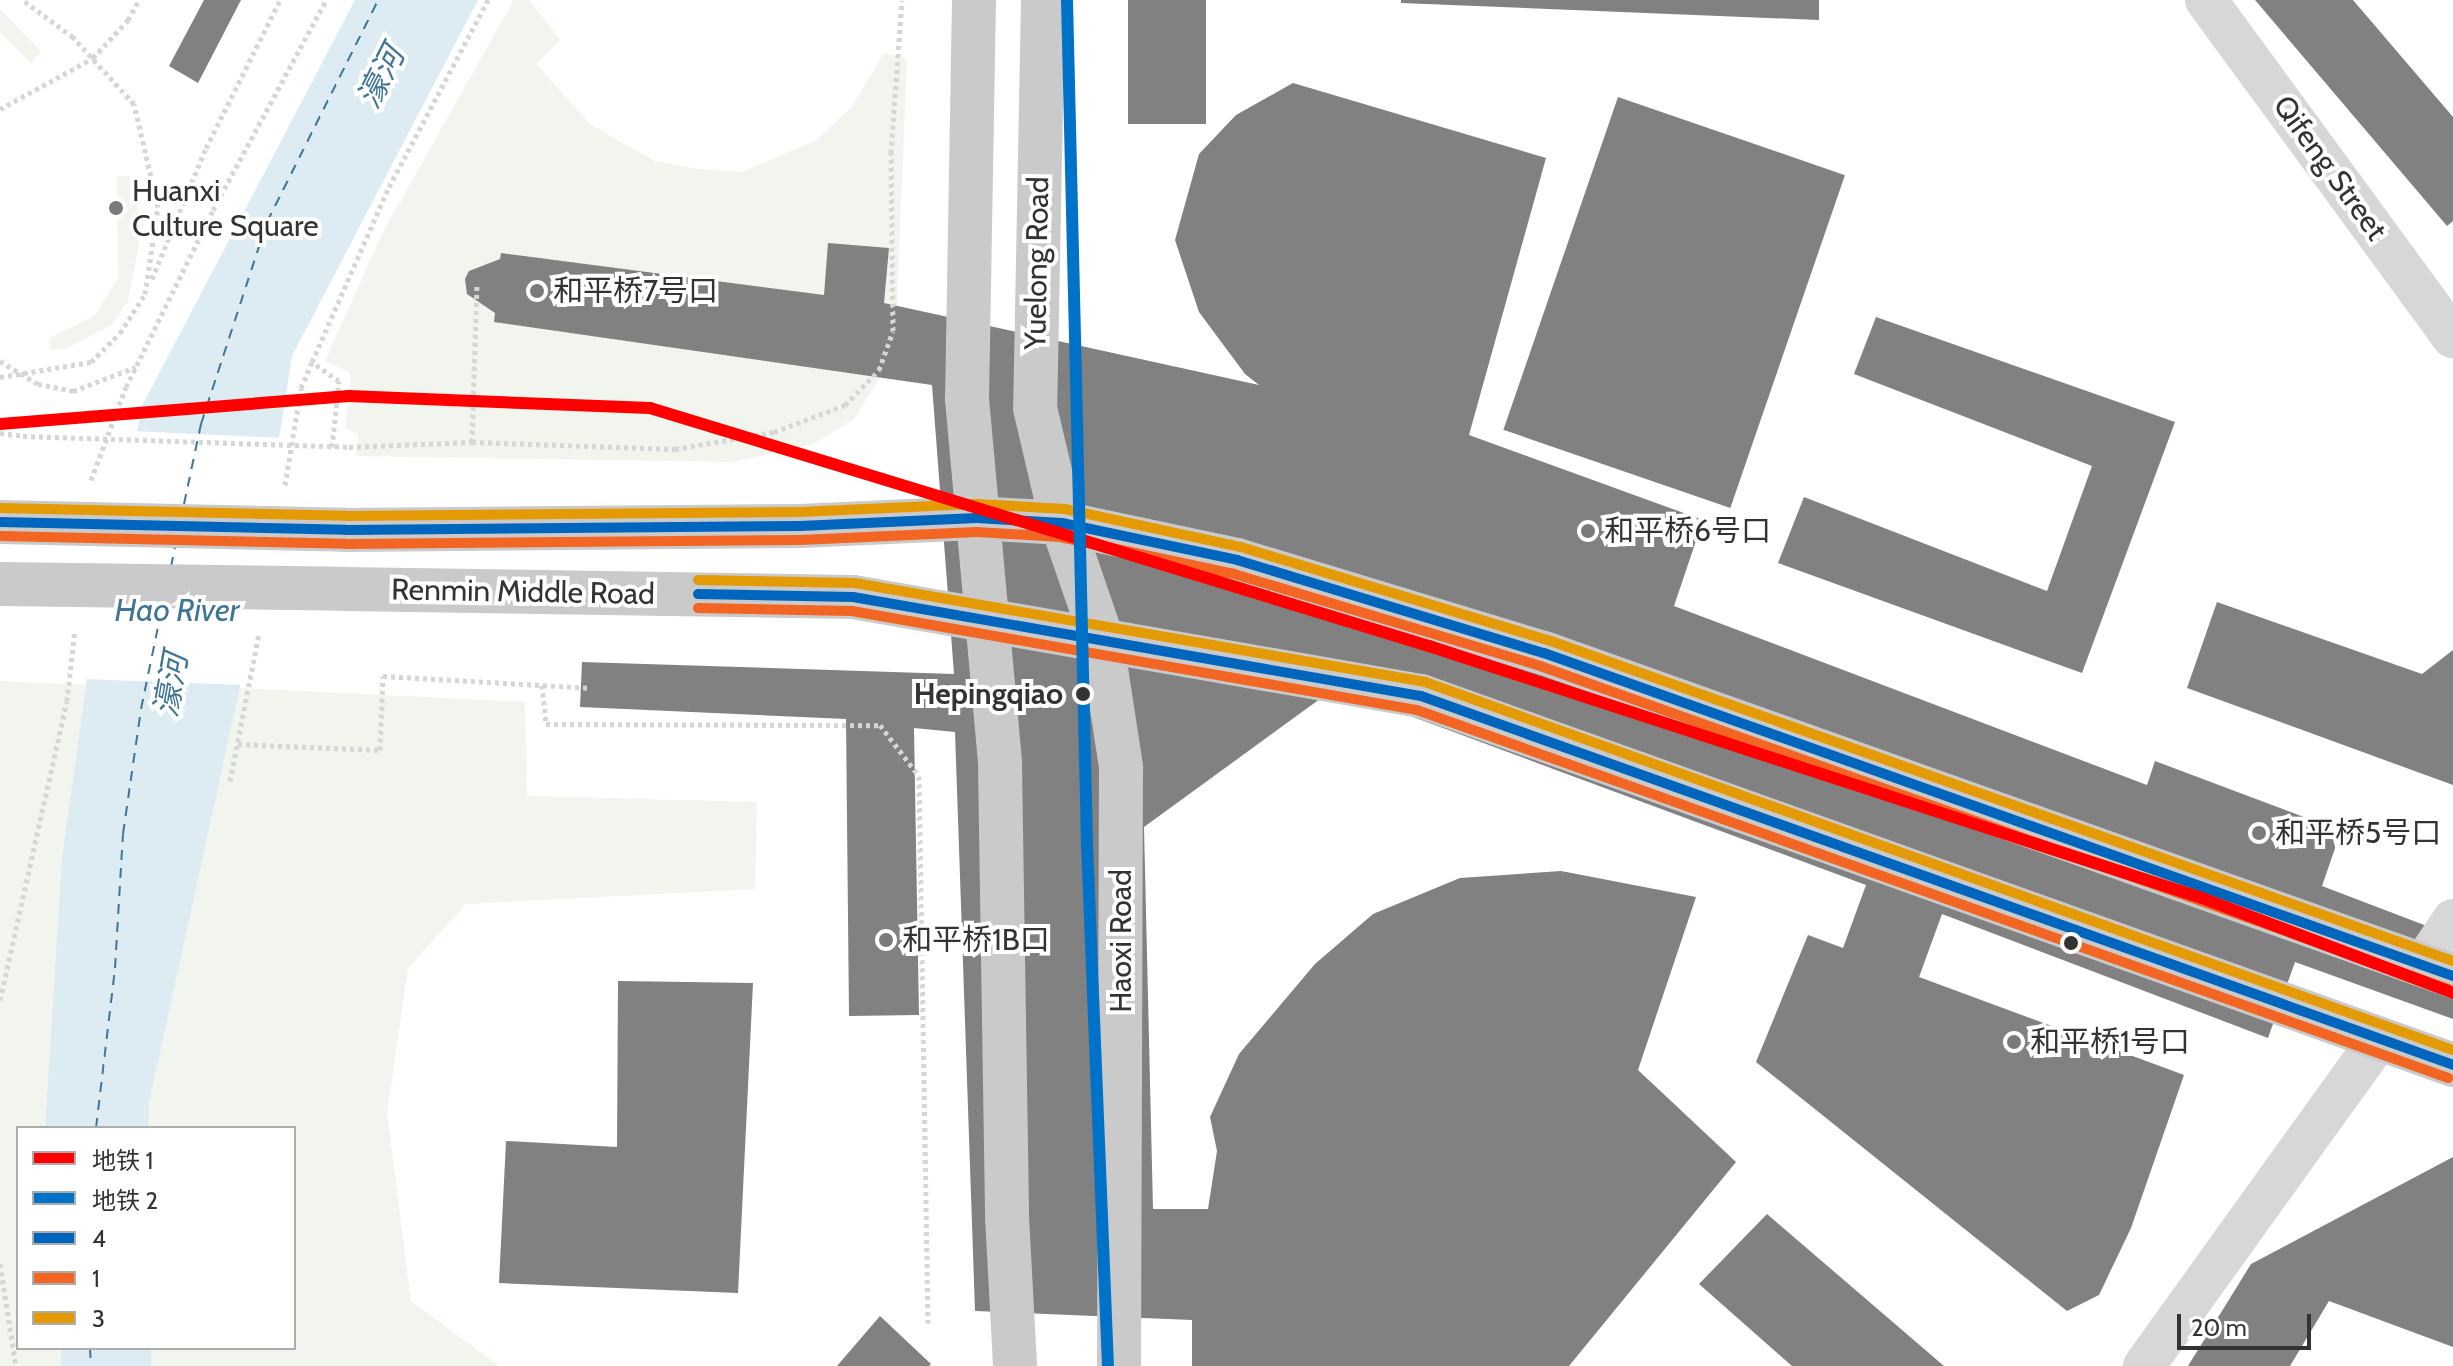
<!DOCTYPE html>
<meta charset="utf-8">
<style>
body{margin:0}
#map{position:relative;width:2453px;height:1366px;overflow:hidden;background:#fff;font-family:Cabin,"Noto Sans SC",sans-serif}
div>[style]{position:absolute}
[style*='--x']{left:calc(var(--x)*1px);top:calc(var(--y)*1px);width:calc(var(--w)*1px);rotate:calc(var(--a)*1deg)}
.green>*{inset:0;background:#f1f5ed}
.water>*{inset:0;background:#ddebf3;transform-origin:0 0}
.pier>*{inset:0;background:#fff}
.ferry>*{height:2px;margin-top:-1px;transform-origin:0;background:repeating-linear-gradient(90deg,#3f7597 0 10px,transparent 0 18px)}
.building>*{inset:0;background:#818181;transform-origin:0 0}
.path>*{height:5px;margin-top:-2.5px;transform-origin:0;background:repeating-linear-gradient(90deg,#d6d6d6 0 4px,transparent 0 8px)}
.minor>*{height:42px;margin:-21px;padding:0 21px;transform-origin:21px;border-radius:21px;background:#d7d7d7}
.primary>*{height:44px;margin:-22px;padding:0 22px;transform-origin:22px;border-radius:22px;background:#cacaca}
.path-bridge>*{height:5px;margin-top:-2.5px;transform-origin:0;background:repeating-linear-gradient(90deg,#d6d6d6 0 4px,transparent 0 8px)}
.primary-bridge>*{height:44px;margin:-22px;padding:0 22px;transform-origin:22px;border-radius:22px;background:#cacaca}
.bus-1>*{height:10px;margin:-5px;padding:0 5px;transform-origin:5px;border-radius:5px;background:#0065bd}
.bus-2>*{height:10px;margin:-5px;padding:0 5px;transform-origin:5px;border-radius:5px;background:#f26522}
.bus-3>*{height:10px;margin:-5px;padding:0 5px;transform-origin:5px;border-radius:5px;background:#e39a05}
.metro-1>*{height:12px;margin:-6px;padding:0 6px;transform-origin:6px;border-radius:6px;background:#f00}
.metro-2>*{height:12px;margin:-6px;padding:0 6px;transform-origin:6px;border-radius:6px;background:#0072c8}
.dots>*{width:22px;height:22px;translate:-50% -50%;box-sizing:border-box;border:4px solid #fff;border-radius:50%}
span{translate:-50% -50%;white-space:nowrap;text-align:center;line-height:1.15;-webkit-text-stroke:8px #fff;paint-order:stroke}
.street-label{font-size:30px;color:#333}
.poi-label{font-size:30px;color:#333}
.left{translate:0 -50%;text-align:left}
.stop-label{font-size:30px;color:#333;font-weight:700}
.right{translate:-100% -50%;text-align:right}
.water-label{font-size:32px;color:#3f7597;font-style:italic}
.legend{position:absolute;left:16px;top:1126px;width:280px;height:224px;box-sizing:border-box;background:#fff;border:2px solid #adadad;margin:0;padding:10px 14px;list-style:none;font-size:24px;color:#333}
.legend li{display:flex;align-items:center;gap:16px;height:40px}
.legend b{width:40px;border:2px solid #adadad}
.scale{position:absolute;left:2177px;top:1314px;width:134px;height:36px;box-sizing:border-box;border:4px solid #333;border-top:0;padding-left:10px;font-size:24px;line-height:28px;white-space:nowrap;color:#333;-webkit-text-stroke:6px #fff;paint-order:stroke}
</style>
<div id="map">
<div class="green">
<div style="clip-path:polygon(514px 0,529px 0,560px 40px,536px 64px,591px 125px,655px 161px,698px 169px,742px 172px,817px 140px,851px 108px,884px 53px,907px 59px,895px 353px,854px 419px,813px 444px,732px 462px,356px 456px,358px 434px,345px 428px,351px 378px,348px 371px,325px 361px,382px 234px)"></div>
<div style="clip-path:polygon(0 9px,41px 51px,31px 63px,0 32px)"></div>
<div style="clip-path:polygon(117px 176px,135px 176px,139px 244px,128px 301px,111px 325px,67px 348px,51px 350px,49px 338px,94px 316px,118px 279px)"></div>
<div style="clip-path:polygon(0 681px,86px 685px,62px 857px,45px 1128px,18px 1128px,18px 1348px,61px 1348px,64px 1366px,0 1366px)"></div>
<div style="clip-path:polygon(240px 688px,525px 702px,527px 796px,757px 802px,755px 889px,466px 904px,408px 968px,387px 1113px,411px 1301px,499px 1366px,151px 1366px,151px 1348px,294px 1348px,294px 1128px,149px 1128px,149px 1103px)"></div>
</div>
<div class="water">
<div style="clip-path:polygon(355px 0,478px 0,292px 356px,240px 688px,149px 1103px,149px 1128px,45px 1128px,62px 857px,86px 685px,142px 406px)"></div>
<div style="left:61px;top:1348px;width:90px;height:18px"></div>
</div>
<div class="pier">
<div style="clip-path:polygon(132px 431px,284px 438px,244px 685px,83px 679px)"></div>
</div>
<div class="ferry">
<div style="--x:184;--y:504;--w:82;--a:-78"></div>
<div style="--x:201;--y:424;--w:213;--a:-71.9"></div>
<div style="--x:267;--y:222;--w:248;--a:-63.4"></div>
<div style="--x:171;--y:567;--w:21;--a:-79"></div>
<div style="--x:96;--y:1128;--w:161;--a:-83.2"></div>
<div style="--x:115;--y:968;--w:134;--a:-86.6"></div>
<div style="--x:123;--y:834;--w:126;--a:-81.8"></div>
<div style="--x:141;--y:709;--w:103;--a:-78.3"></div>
<div style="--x:90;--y:1348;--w:18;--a:87"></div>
</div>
<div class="building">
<div style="clip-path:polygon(204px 0,241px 0,198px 83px,169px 66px)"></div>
<div style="left:1128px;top:0;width:78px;height:124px"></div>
<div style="clip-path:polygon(1401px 0,1819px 0,1819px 20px,1401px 3px)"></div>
<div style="clip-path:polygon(2255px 0,2353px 0,2453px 117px,2453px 221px,2447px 226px)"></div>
<div style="clip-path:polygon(1293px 83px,1546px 158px,1469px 435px,1703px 520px,1674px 606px,2147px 785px,2155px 761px,2341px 831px,2322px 886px,2453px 936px,2453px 1019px,2295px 962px,2268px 1038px,1942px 914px,1919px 977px,2184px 1075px,2131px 1228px,2099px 1295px,2067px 1311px,1756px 1062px,1808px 935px,1843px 948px,1866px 885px,1335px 688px,1144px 827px,1153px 1209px,1208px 1209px,1217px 1151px,1210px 1117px,1239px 1054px,1315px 964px,1373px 914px,1460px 878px,1561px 871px,1696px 897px,1638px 1070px,1736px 1162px,1569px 1366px,1192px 1366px,1192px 1320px,975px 1311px,955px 732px,914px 728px,919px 1015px,849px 1016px,846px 719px,580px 707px,582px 662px,954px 674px,932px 385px,494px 322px,495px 313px,467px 294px,465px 279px,469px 271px,500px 259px,501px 253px,824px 295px,828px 243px,889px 248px,884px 303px,1259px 385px,1245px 374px,1199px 312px,1175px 240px,1199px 154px,1236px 115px)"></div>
<div style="left:1618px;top:97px;width:240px;height:352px;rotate:19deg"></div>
<div style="clip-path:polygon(1876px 317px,2175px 422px,2082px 673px,1778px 563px,1804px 497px,2047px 591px,2092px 466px,1854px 374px)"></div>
<div style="clip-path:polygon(2217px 602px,2422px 674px,2453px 650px,2453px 785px,2187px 688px)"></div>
<div style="clip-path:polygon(618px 981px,753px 983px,738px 1293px,499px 1283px,506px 1141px,617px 1147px)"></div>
<div style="clip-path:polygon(2453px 1157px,2453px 1347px,2329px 1301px,2290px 1366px,2188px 1366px,2251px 1264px)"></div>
<div style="clip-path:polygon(1767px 1214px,1944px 1366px,1792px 1366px,1699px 1284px)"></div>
<div style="clip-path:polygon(880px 1316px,931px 1364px,929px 1366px,837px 1366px)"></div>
</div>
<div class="path">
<div style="--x:0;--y:109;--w:106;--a:-28.7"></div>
<div style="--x:93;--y:58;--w:52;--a:-47.4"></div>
<div style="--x:128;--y:20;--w:23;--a:-61"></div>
<div style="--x:152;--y:279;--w:142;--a:-67.6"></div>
<div style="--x:206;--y:148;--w:165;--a:-63.4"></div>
<div style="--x:0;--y:361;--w:44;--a:31.2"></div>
<div style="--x:38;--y:384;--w:36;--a:11"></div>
<div style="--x:73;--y:391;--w:67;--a:-20.9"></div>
<div style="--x:0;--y:377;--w:92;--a:-9.4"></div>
<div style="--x:91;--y:362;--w:41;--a:-45"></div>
<div style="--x:120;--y:333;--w:46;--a:-57.3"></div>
<div style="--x:145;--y:294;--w:88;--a:-81.5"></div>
<div style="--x:158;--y:207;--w:106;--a:-103.1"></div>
<div style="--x:134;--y:104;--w:91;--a:-132.3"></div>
<div style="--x:73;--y:37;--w:62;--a:-143.5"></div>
<div style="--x:0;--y:433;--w:23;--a:7"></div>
<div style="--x:472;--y:442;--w:156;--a:-88.2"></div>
<div style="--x:332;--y:447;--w:66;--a:-83.9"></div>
<div style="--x:339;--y:381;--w:33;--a:-145"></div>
<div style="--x:312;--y:362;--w:191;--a:-66.3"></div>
<div style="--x:389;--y:187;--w:212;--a:-62.1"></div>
<div style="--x:349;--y:447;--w:123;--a:-2.3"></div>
<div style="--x:472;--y:442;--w:203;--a:2"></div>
<div style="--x:675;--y:449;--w:100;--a:-9.7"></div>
<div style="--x:774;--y:432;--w:76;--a:-20.8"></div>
<div style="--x:845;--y:405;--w:49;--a:-45.8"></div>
<div style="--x:879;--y:370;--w:41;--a:-70.3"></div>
<div style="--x:893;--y:331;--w:178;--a:-90.6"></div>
<div style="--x:891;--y:153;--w:153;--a:-85.9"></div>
<div style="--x:91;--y:480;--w:99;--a:-69.4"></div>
<div style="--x:126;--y:387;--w:197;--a:-63.8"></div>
<div style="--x:213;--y:210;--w:238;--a:-61.7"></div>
<div style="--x:285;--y:485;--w:98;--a:-80.6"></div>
<div style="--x:301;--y:388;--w:28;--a:-67"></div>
<div style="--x:542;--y:685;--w:39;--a:84"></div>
<div style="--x:546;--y:724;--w:334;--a:0.2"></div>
<div style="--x:880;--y:725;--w:64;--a:52.6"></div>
<div style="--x:919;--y:776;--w:547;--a:89.06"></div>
<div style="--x:238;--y:744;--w:142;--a:2.4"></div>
<div style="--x:380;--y:750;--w:74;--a:-87.7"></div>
<div style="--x:383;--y:676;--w:206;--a:3.3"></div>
<div style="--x:230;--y:781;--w:151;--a:-78.9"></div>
<div style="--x:0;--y:1000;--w:306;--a:-77.4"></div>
<div style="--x:67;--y:701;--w:72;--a:-83.7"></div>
<div style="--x:0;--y:1264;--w:103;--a:81.1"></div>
</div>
<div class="minor">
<div style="--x:2206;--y:0;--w:418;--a:53.8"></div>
<div style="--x:2423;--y:965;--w:54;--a:-56.3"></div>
<div style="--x:2144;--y:1366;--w:404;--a:-54.3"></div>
</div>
<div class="primary">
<div style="--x:974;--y:0;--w:399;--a:91"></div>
<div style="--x:967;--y:399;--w:367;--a:84.8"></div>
<div style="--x:1000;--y:765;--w:452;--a:89.1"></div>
<div style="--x:1007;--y:1217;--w:149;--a:86.9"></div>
<div style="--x:1043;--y:0;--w:408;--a:91.1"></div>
<div style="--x:1035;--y:408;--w:118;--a:76.8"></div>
<div style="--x:1062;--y:523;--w:120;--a:71"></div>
<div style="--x:1101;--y:636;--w:133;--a:81.3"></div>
<div style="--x:1121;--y:767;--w:599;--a:90.19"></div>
<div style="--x:346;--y:530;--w:454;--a:-0.5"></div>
<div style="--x:800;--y:526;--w:177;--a:-2.6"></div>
<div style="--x:977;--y:518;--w:85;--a:3.4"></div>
<div style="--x:1062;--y:523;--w:179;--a:11.9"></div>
<div style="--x:1237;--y:560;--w:321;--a:16.9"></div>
<div style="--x:1544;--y:653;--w:965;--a:19.56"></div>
<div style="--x:344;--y:589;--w:509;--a:0.9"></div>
<div style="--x:853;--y:597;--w:577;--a:9.89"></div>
<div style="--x:1421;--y:696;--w:1096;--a:19.67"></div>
</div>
<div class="path-bridge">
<div style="--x:23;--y:436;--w:326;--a:1.9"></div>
</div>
<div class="primary-bridge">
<div style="--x:0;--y:522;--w:346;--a:1.3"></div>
<div style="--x:0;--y:584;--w:344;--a:0.8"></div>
</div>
<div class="bus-1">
<div style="--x:0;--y:522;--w:346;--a:1.3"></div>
<div style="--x:346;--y:530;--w:454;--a:-0.5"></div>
<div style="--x:800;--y:526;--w:177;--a:-2.6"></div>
<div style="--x:977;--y:518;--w:85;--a:3.4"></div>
<div style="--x:1062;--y:523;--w:179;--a:11.9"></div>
<div style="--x:1237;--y:560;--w:321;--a:16.9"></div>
<div style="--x:1544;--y:653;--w:965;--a:19.56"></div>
<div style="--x:698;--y:594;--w:155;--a:1.1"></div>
<div style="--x:853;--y:597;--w:577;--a:9.89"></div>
<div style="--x:1421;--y:696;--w:1096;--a:19.67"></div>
</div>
<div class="bus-2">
<div style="--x:0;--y:536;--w:346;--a:1.3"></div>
<div style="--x:346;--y:544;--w:454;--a:-0.5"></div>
<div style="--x:800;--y:540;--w:177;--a:-2.6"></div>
<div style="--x:977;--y:532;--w:83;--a:3.4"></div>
<div style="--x:1060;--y:537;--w:178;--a:12"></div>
<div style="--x:1234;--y:574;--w:320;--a:16.7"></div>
<div style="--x:1540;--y:666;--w:964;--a:19.58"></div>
<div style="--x:698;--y:608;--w:154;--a:1.1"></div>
<div style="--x:852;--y:611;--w:574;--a:9.94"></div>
<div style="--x:1417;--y:710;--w:1095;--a:19.64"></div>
</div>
<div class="bus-3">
<div style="--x:0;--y:508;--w:346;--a:1.3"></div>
<div style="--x:346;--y:516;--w:454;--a:-0.5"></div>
<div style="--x:800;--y:512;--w:176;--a:-2.6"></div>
<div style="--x:976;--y:504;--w:89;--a:3.2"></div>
<div style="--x:1065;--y:509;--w:180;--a:12.2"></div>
<div style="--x:1241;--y:547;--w:321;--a:16.9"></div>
<div style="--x:1548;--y:640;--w:960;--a:19.53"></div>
<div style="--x:698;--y:580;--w:157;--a:1.1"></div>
<div style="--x:855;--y:583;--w:579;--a:9.85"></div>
<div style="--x:1425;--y:682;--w:1092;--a:19.7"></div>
</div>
<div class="metro-1">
<div style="--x:0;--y:424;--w:350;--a:-4.6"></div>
<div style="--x:349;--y:396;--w:301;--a:2.3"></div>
<div style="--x:650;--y:408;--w:815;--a:16.99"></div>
<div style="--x:1429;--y:646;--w:813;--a:18.06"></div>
<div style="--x:2202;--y:898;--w:268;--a:20.7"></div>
</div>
<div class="metro-2">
<div style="--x:1067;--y:0;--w:844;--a:88.64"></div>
<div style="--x:1087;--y:844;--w:522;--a:87.7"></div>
</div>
<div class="dots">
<div style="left:116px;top:208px;background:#7a7a7a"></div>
<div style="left:537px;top:291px;background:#7a7a7a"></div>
<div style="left:1588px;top:531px;background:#7a7a7a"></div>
<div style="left:1083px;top:694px;background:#333"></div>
<div style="left:2259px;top:833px;background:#7a7a7a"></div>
<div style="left:886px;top:940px;background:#7a7a7a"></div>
<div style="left:2071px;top:943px;background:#333"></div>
<div style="left:2014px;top:1042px;background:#7a7a7a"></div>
</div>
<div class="street-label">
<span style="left:2330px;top:168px;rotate:54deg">Qifeng Street</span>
<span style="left:1037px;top:263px;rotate:-89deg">Yuelong Road</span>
<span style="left:523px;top:592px;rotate:1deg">Renmin Middle Road</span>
<span style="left:1121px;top:941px;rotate:-90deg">Haoxi Road</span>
</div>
<div class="poi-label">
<span class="left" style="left:132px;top:208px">Huanxi<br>Culture Square</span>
<span class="left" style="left:553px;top:291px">和平桥7号口</span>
<span class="left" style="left:1604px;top:531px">和平桥6号口</span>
<span class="left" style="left:2275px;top:833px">和平桥5号口</span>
<span class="left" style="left:902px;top:940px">和平桥1B口</span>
<span class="left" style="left:2030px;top:1042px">和平桥1号口</span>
</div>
<div class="stop-label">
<span class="right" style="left:1063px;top:694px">Hepingqiao</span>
</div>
<div class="water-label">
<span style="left:381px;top:77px;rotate:-63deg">濠河</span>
<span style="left:177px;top:610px">Hao River</span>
<span style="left:171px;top:685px;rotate:-80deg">濠河</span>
</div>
<ul class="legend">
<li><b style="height:10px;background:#f00"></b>地铁 1</li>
<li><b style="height:10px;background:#0072c8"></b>地铁 2</li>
<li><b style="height:10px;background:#0065bd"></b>4</li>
<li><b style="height:10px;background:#f26522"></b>1</li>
<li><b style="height:10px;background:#e39a05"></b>3</li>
</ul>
<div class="scale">20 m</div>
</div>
